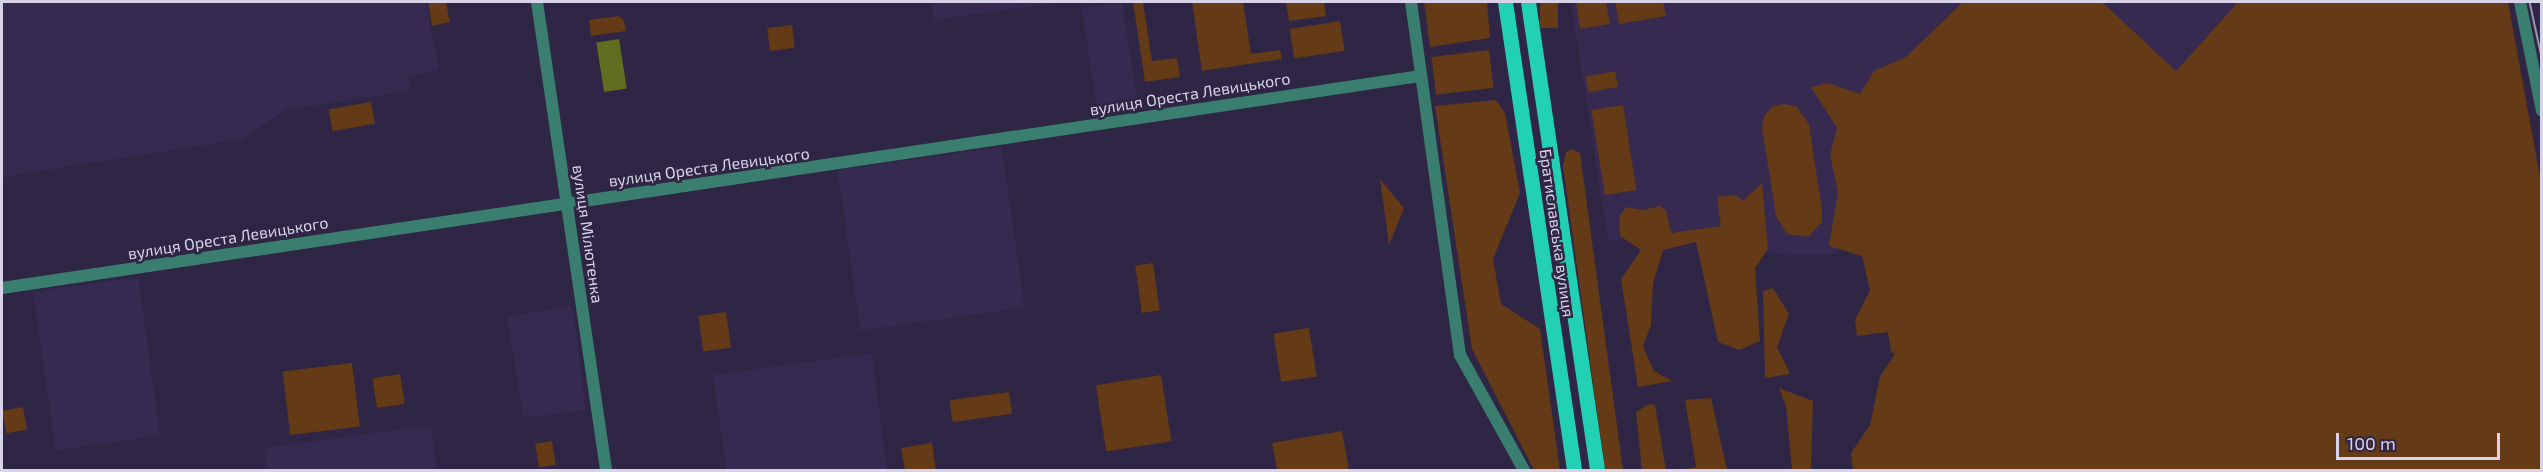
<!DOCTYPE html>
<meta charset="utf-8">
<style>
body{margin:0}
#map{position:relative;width:2543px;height:472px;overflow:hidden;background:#2f2544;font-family:"Exo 2",sans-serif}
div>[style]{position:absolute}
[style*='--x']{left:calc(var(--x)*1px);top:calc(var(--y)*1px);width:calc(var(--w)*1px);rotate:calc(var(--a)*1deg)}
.built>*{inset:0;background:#362a50;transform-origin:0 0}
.green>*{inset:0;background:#643a17;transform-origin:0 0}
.water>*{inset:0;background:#616d1f;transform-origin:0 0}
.minor>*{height:12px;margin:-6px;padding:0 6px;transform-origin:6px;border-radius:6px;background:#3a7e6f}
.tertiary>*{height:12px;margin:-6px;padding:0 6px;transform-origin:6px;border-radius:6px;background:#3a7e6f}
.primary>*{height:15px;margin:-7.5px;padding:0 7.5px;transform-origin:7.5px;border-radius:7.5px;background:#22d0b3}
.tram>*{height:1.5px;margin:-0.75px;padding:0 0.75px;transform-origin:0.75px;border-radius:0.75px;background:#9c95ae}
span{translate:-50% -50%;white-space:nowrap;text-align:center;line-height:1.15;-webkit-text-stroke:5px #2f2544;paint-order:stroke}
.street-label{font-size:16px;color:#d8d3e8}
.frame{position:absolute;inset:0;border:3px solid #d8d3e8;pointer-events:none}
.scale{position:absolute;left:2336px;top:433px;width:164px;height:27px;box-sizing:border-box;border:3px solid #d8d3e8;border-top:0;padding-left:8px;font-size:18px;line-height:21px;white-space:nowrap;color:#d8d3e8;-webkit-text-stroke:4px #2f2544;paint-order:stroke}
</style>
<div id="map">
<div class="built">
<div style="clip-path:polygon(2px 2px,426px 2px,439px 70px,408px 76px,410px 91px,285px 110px,243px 139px,2px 177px)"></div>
<div style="clip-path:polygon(932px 2px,1062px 2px,934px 20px)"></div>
<div style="left:1122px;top:2px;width:107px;height:41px;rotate:81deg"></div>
<div style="clip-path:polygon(1571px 2px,2021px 2px,1861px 136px,1838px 254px,1781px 255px,1768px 252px,1748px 223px,1608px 241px)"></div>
<div style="clip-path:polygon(2102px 2px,2238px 2px,2176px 71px)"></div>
<div style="left:1002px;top:147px;width:162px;height:166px;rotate:82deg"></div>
<div style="left:138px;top:277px;width:160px;height:106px;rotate:82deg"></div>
<div style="clip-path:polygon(569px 306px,573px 309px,586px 410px,524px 418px,507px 317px)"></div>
<div style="clip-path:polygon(872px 353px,887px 470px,726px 470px,713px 375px)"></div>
<div style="clip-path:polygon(431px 425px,437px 470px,267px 470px,264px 448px)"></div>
</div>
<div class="green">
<div style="clip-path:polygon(428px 2px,446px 2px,450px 22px,432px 26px)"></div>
<div style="clip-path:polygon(1133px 2px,1143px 2px,1152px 61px,1177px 58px,1180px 77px,1145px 82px)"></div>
<div style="clip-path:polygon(1192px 2px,1243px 2px,1251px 54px,1280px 50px,1282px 59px,1202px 71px)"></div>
<div style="clip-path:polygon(1286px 2px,1324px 2px,1326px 16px,1289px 21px)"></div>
<div style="clip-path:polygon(1424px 2px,1487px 2px,1490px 38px,1430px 47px)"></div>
<div style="left:1540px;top:2px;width:18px;height:26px"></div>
<div style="clip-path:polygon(1576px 2px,1606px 2px,1610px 24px,1580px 29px)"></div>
<div style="clip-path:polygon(1615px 2px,1663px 2px,1666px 16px,1619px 24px)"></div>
<div style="clip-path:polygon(1963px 2px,2102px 2px,2176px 71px,2238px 2px,2508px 2px,2541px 182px,2541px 470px,1853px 470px,1851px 453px,1870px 425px,1880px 376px,1895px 354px,1891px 352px,1888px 332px,1857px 336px,1855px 320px,1870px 290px,1862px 256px,1829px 246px,1838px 193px,1830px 155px,1837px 128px,1811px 87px,1828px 83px,1860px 94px,1874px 71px,1906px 57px)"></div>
<div style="clip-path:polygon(619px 16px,624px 21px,626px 31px,591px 36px,589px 20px)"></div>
<div style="left:1340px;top:21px;width:30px;height:51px;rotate:81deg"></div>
<div style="left:792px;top:25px;width:23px;height:25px;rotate:83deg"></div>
<div style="left:1489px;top:50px;width:38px;height:58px;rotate:83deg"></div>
<div style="left:1615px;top:71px;width:16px;height:30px;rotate:79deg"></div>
<div style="clip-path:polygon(1496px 100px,1505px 113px,1520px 193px,1493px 259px,1501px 304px,1540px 329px,1560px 470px,1534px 470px,1472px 349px,1435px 106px)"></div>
<div style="left:371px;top:102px;width:22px;height:43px;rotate:80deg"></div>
<div style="clip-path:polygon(1784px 104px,1796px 106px,1809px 124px,1822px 210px,1822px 222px,1808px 237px,1787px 234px,1776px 216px,1762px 128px,1764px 116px,1773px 106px)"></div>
<div style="left:1623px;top:105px;width:86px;height:32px;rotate:81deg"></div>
<div style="clip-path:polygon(1572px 149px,1580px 153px,1623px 470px,1605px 470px,1563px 166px,1566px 152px)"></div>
<div style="clip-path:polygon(1380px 179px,1404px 208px,1389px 245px)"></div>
<div style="clip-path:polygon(1762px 183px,1768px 249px,1755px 268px,1760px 341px,1739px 350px,1718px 342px,1696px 242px,1663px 250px,1653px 284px,1651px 325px,1643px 346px,1654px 371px,1672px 381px,1638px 387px,1621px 279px,1641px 250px,1620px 236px,1619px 217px,1626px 207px,1643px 210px,1660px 206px,1666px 210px,1671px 233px,1721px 226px,1717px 197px,1736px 195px,1743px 201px)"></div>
<div style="left:1153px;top:263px;width:48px;height:18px;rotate:82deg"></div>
<div style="clip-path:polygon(1773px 288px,1789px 314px,1777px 347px,1790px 374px,1765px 378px,1763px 291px)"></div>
<div style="left:726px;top:312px;width:36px;height:28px;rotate:82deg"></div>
<div style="left:1309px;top:328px;width:49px;height:36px;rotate:81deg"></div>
<div style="left:352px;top:363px;width:64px;height:70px;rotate:83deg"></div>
<div style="left:400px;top:374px;width:30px;height:28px;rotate:81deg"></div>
<div style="left:1161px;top:375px;width:67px;height:66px;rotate:81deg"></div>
<div style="clip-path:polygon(1779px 388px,1813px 401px,1811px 470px,1792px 470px,1786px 406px)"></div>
<div style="left:1009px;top:392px;width:22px;height:60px;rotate:82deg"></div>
<div style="clip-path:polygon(1711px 398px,1727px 470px,1677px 470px,1696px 467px,1685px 400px)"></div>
<div style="clip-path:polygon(1649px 404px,1655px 405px,1666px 470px,1642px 470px,1636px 412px)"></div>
<div style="left:23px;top:407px;width:23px;height:21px;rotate:80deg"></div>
<div style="clip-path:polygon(1342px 431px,1349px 470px,1277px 470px,1272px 443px)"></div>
<div style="left:552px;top:441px;width:24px;height:17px;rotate:81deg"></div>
<div style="clip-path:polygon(932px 443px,936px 470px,905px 470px,901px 448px)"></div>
</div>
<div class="water">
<div style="left:619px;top:39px;width:50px;height:23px;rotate:81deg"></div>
</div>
<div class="minor">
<div style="--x:1411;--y:2;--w:356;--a:82.1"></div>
<div style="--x:1460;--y:355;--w:132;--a:60.9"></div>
<div style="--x:2;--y:288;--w:1435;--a:-8.5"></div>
</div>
<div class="tertiary">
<div style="--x:537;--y:2;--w:473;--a:81.6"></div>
<div style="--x:2520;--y:2;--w:111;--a:78.6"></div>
</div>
<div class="primary">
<div style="--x:1505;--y:2;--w:473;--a:81.6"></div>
<div style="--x:1528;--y:2;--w:473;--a:81.6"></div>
</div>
<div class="tram">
<div style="--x:2530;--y:2;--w:56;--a:77.7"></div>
</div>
<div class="street-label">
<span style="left:1190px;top:94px;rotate:-9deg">вулиця Ореста Левицького</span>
<span style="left:709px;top:167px;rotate:-8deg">вулиця Ореста Левицького</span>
<span style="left:1557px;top:233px;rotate:82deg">Братиславська вулиця</span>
<span style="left:588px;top:234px;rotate:82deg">вулиця Мілютенка</span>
<span style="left:228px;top:238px;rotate:-9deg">вулиця Ореста Левицького</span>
</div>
<div class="frame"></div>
<div class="scale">100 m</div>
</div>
